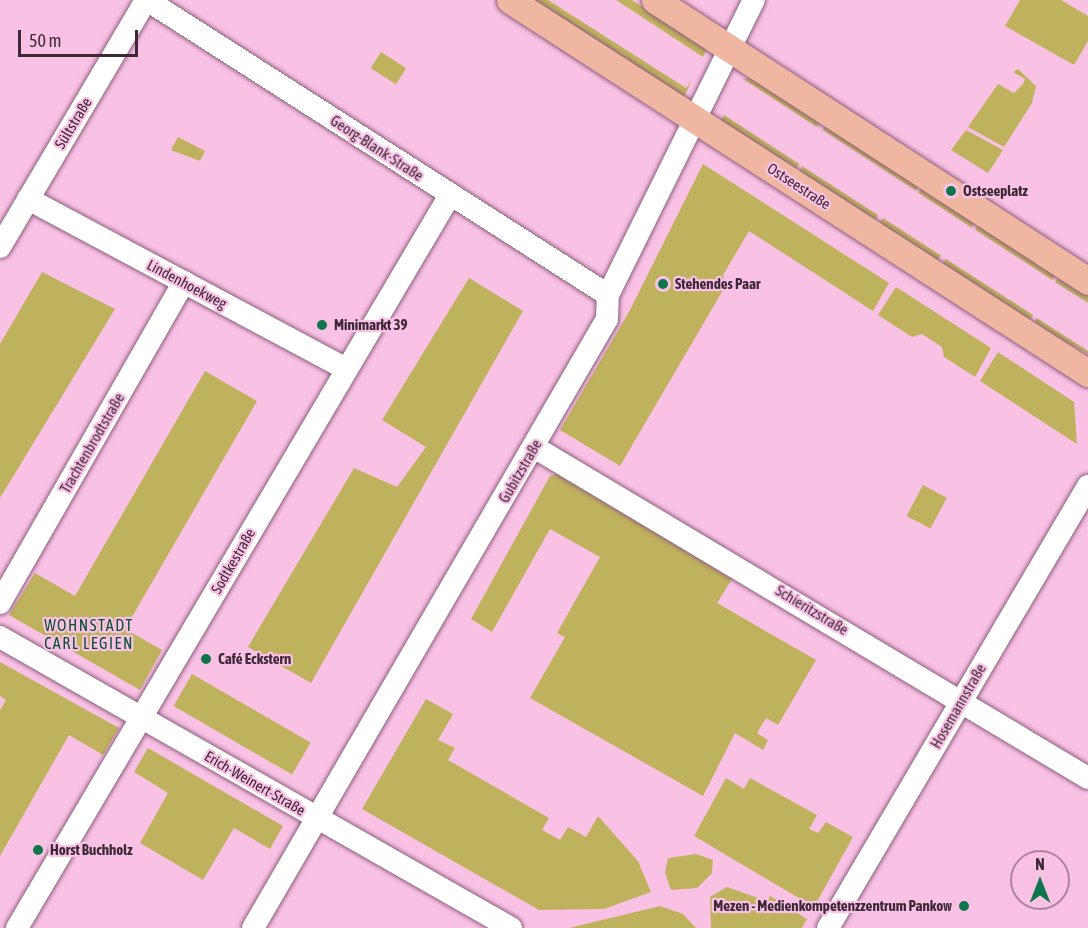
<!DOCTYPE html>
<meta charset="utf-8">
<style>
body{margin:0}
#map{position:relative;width:1088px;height:928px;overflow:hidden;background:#f9c2e5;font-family:"Asap Condensed",sans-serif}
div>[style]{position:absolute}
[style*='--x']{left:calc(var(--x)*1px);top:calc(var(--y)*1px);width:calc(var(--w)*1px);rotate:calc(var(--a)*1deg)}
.green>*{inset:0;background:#bfb25e;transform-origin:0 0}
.roads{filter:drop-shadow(0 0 2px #8d5d7d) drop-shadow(0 0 2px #8d5d7d)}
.minor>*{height:22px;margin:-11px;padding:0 11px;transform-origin:11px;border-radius:11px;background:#fff}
.major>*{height:27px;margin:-13.5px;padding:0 13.5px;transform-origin:13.5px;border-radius:13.5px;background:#efb6a2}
.dots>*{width:16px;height:16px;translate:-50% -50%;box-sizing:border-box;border:3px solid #f9c2e5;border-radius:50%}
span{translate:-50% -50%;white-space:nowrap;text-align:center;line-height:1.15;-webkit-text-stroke:4.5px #f9c2e5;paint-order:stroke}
.street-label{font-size:15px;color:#3e2937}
.poi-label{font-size:15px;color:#3e2937;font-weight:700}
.left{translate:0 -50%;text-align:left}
.right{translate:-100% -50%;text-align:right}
.neighbourhood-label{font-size:16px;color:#0a4f33;letter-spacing:1.5px}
.north{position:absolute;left:1010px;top:850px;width:60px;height:60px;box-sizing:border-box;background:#f9c2e5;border:2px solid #ae859f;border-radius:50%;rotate:0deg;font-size:16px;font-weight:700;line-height:24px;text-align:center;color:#3e2937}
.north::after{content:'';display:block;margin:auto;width:21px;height:27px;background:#0e754d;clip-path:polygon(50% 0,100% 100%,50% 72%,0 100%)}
.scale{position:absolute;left:18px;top:30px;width:120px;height:27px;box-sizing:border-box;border:3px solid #3e2937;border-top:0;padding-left:8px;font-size:18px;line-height:21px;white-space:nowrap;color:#3e2937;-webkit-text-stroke:4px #f9c2e5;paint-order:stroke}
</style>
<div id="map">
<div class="green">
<div style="clip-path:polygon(531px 0,548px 0,686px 88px,692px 80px,684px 97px)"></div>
<div style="clip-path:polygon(616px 0,632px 0,707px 49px,703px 57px)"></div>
<div style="clip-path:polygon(1020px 0,1061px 0,1088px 16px,1088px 41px,1074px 65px,1005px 26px)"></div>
<div style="left:381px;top:52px;width:30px;height:19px;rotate:33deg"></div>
<div style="clip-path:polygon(1018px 69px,1036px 86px,1032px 103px,1004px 147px,968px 127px,998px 84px,1014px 93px,1023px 84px,1025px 79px,1013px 72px)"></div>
<div style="clip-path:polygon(752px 78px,821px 122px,817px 127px,743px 79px)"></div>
<div style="left:724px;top:115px;width:90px;height:9px;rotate:33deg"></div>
<div style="left:826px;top:125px;width:111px;height:6px;rotate:33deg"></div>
<div style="clip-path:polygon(966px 130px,1003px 150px,988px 173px,951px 150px)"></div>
<div style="clip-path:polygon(178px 137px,205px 151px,200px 161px,171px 150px)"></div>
<div style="clip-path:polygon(703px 164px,889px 283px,873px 311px,749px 231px,723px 275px,726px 285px,620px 466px,560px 430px,630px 310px)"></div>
<div style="clip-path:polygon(802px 166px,878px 215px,875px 221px,800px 171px)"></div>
<div style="left:922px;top:187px;width:64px;height:7px;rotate:33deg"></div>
<div style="left:883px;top:218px;width:69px;height:6px;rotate:33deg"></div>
<div style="left:979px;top:224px;width:92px;height:7px;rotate:33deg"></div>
<div style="clip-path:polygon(946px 259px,1033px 315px,1029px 322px,942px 264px)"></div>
<div style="clip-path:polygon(42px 272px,115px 309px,0 498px,0 344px)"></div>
<div style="clip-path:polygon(1060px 276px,1088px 294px,1088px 303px,1055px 282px)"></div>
<div style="clip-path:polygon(469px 278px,523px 311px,311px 683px,248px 647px,354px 468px,397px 487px,426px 447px,382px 420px)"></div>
<div style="clip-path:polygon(896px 287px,991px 348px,975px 377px,944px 357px,942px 347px,922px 334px,912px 337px,878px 315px)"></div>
<div style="clip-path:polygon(1037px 318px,1088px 351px,1088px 354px,1033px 324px)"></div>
<div style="clip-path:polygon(998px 352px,1074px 402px,1077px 444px,980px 381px)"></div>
<div style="clip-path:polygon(205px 371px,257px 401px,125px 629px,162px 650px,140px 690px,9px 615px,35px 573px,75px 596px)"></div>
<div style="clip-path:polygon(557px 474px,732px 579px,717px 603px,816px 660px,778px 725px,766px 718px,757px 733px,768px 740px,763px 750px,735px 733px,703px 796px,530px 698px,565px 637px,557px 633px,600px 557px,550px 529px,492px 632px,471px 619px,550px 476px)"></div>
<div style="left:923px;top:485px;width:27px;height:35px;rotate:28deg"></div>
<div style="clip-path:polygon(0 662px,119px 728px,103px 755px,69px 735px,0 856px,0 710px,6px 700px,0 696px)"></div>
<div style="left:192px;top:674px;width:137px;height:37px;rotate:30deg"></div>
<div style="clip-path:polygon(426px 699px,453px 714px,438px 740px,455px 748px,448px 760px,549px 818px,542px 830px,560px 840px,568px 827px,586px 837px,598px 816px,638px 861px,651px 892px,604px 909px,539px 910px,362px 809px)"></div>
<div style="clip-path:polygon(148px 748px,283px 826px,270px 849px,234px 828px,203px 880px,140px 843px,168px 793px,134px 772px)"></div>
<div style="clip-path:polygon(726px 778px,744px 789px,750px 778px,817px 815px,809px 829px,818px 833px,826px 822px,853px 837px,814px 907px,694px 836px)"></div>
<div style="clip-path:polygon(696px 854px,713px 860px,712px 873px,697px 888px,671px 890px,665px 873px,668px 858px)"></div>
<div style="clip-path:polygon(727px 887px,767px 901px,770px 896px,807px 919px,802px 928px,711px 928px,710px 897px)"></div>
<div style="clip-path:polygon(660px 906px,683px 914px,696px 928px,569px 928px)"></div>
</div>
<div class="roads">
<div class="minor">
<div style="--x:147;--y:0;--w:547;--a:32.62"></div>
<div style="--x:28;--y:199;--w:361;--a:28.1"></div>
<div style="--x:0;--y:247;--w:287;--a:-59.4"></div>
<div style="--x:534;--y:447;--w:645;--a:30.86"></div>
<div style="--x:0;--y:603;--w:370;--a:-60.2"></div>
<div style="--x:0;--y:637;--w:588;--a:29.66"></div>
<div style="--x:17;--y:928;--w:851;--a:-59.43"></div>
<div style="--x:253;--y:928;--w:704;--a:-59.83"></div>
<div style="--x:607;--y:319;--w:24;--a:-88"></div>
<div style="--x:608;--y:295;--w:329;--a:-63.7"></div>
<div style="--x:828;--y:928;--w:513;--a:-59.53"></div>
</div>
<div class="major">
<div style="--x:510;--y:0;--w:688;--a:32.84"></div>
<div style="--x:655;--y:0;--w:516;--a:32.98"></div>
</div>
</div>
<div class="dots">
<div style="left:951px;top:191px;background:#0e754d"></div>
<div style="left:663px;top:284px;background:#0e754d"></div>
<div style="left:322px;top:325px;background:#0e754d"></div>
<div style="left:206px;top:659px;background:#0e754d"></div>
<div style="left:38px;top:850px;background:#0e754d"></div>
<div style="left:964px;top:906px;background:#0e754d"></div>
</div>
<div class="street-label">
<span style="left:73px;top:123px;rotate:-59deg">Sültstraße</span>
<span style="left:377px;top:148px;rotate:33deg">Georg-Blank-Straße</span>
<span style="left:799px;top:186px;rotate:33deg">Ostseestraße</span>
<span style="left:187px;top:284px;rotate:28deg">Lindenhoekweg</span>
<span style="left:92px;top:443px;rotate:-60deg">Trachtenbrodtstraße</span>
<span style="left:520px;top:471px;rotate:-60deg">Gubitzstraße</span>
<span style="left:233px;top:561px;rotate:-60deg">Sodtkestraße</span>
<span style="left:812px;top:610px;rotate:31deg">Schieritzstraße</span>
<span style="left:958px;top:706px;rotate:-60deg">Hosemannstraße</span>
<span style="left:255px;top:783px;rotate:30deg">Erich-Weinert-Straße</span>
</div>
<div class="poi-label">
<span class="left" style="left:963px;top:191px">Ostseeplatz</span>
<span class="left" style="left:675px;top:284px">Stehendes Paar</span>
<span class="left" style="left:334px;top:325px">Minimarkt 39</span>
<span class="left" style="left:218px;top:659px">Café Eckstern</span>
<span class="left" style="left:50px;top:850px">Horst Buchholz</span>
<span class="right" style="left:952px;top:906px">Mezen - Medienkompetenzzentrum Pankow</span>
</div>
<div class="neighbourhood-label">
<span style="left:89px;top:634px">WOHNSTADT<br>CARL LEGIEN</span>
</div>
<div class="north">N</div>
<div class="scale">50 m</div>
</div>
